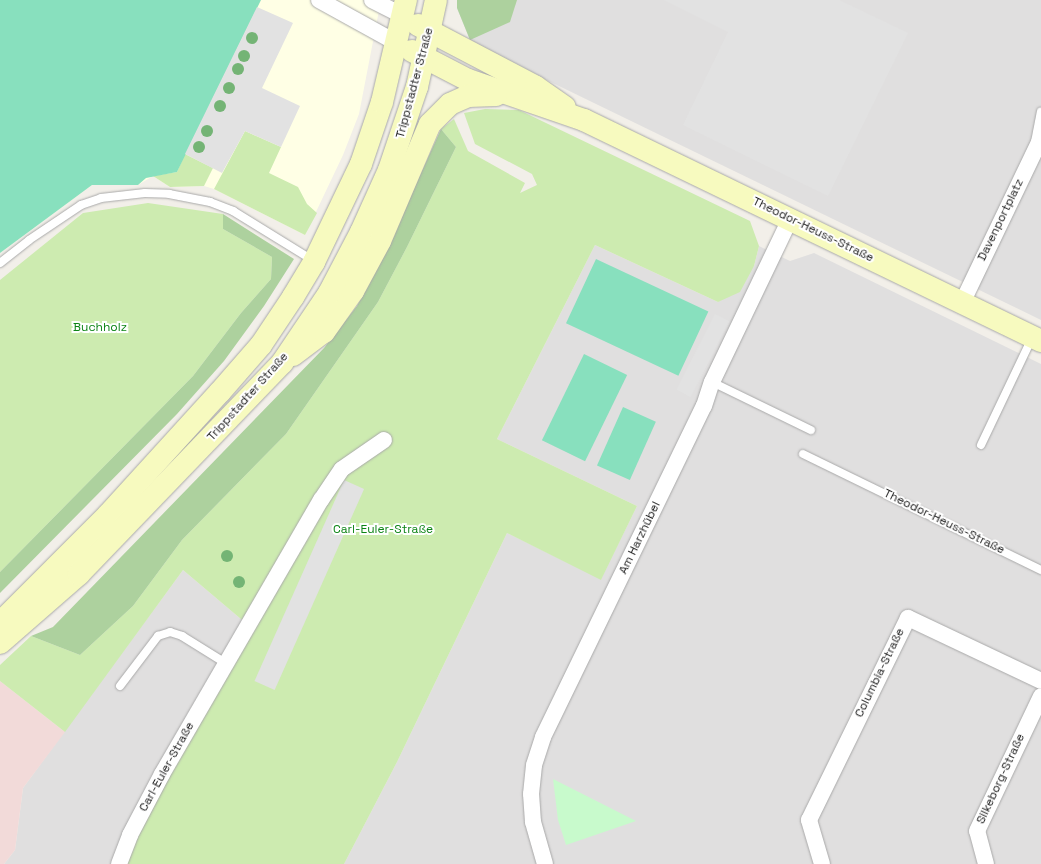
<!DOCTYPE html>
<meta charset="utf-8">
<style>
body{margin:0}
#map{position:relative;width:1041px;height:864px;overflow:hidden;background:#f2efe9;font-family:"Space Grotesk",sans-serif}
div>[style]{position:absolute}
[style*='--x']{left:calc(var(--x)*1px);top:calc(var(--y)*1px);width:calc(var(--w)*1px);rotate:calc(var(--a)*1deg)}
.residential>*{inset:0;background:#e0dfdf}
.commercial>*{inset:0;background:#f2dad9}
.education>*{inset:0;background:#ffffe5}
.grass>*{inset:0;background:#cdebb0}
.forest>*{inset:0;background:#add19e}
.park>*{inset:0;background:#c8facc}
.pitch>*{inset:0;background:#88e0be;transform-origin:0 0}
.parking>*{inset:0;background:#e2e2e2;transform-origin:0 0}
.roads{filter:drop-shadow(0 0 1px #a9a9a9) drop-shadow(0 0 1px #a9a9a9)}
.lane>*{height:8px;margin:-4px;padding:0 4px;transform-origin:4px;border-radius:4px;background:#fff}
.street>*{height:16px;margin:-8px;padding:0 8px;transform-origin:8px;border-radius:8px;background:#fff}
.secondary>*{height:22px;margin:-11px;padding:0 11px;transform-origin:11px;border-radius:11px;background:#f7fabf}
.trees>*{width:12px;height:12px;margin:-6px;border-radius:50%;background:#74b475}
span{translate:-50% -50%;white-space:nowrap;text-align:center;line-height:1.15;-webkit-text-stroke:4px #fff;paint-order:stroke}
.street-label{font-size:12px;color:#222}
.park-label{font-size:12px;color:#0c8416}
</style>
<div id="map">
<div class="residential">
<div style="clip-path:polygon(457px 0,1041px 0,1041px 320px,495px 55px,470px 40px,457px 8px)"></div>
<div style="clip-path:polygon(595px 245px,718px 302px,754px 266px,759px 246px,790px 261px,814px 253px,1041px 364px,1041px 864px,344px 864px,397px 762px,507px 533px,601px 579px,637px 506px,497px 439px)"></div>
<div style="clip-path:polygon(183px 570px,248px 625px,119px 864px,4px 864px,15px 850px,23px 788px)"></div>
</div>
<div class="commercial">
<div style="clip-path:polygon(0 681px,65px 732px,23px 788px,15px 850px,4px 864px,0 864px)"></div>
</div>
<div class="education">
<div style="clip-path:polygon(0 0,381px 0,359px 114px,343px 155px,305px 235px,214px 189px,204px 186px,170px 187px,153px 176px,138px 185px,92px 185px,0 253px)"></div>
</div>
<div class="grass">
<div style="clip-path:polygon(485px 109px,519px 110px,750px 221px,759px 246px,754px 266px,740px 292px,718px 302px,595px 245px,497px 439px,637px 506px,601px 580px,507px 533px,397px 762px,344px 864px,119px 864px,248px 625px,183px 570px,65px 732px,0 681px,0 665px,31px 636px,80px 655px,133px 606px,182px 540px,286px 434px,378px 302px,407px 247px,456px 147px,441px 129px,454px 119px,468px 151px,525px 183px,520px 193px,537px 185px,532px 174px,475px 144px,464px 113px)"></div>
<div style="clip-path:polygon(245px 131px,281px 147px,269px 173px,298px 187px,307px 204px,317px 213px,305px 235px,214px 189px)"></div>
<div style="clip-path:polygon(185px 154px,213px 168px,204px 186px,170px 187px,153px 176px,177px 172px)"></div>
<div style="clip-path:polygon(148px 203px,223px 214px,223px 229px,272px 257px,271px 279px,241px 313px,193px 376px,0 572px,0 280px,83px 213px)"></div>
</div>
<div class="forest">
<div style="clip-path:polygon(457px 0,517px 0,510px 22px,470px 40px,457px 8px)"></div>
<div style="clip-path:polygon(441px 129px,456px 147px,407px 247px,378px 302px,286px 434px,182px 540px,133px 606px,80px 655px,31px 636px,53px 627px,324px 348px,357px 306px,383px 257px)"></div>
<div style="clip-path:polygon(223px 214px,294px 259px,264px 306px,224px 361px,177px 414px,0 593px,0 572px,193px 376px,241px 313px,271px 279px,272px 257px,223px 229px)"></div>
</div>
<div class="park">
<div style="clip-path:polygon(553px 779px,636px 821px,566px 845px,558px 820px)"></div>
</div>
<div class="pitch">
<div style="clip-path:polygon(0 0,261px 0,177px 172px,146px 178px,138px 185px,92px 185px,0 253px)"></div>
<div style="left:596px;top:259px;width:124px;height:71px;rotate:25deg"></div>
<div style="left:584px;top:354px;width:48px;height:96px;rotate:26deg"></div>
<div style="left:623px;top:407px;width:36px;height:64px;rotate:24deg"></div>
</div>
<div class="parking">
<div style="clip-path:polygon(664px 0,839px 0,908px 33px,828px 196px,683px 125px,728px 32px)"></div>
<div style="clip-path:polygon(257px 7px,293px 23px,262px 88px,300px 106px,281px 147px,245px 131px,222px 173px,185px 154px)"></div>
<div style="left:715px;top:314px;width:16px;height:85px;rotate:27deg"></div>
<div style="left:344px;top:480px;width:22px;height:220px;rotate:24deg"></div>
</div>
<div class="roads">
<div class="lane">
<div style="--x:1035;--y:142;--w:31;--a:-79"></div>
<div style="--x:0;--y:263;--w:37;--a:-38"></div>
<div style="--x:29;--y:240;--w:63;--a:-33.9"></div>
<div style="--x:81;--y:205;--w:21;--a:-19"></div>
<div style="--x:101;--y:198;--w:44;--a:-6.5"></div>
<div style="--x:145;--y:193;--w:24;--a:2"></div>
<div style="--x:169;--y:194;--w:42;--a:11"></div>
<div style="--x:210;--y:202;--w:25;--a:21"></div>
<div style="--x:233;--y:211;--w:95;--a:31.7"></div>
<div style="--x:712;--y:382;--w:110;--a:25.9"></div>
<div style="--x:981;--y:445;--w:119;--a:-64.5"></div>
<div style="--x:803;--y:454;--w:265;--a:26"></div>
<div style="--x:120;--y:686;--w:63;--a:-52.8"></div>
<div style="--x:158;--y:636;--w:13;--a:-18"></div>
<div style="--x:170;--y:632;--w:13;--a:18"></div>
<div style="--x:182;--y:636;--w:53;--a:31.9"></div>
</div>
<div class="street">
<div style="--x:319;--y:0;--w:89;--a:28.9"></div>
<div style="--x:372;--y:0;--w:35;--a:27"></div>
<div style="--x:962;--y:303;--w:183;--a:-64.4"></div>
<div style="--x:119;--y:864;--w:31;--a:-69"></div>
<div style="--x:130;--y:835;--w:69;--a:-62.3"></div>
<div style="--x:162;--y:774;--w:317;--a:-59.9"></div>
<div style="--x:321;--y:500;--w:37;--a:-56"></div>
<div style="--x:342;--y:469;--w:51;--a:-34.6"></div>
<div style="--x:545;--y:864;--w:44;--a:-105.9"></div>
<div style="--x:533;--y:822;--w:28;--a:-94"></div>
<div style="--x:531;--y:794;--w:29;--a:-84"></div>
<div style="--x:534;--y:765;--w:29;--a:-72"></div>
<div style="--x:543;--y:737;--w:368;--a:-64.1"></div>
<div style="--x:704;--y:406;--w:25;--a:-72"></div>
<div style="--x:712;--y:382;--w:181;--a:-64.4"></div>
<div style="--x:822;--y:864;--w:46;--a:-106.5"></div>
<div style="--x:809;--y:820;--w:225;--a:-63.9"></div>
<div style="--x:908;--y:618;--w:147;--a:25.3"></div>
<div style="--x:986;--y:864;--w:34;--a:-105"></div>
<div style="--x:977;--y:831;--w:149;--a:-64.6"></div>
</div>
<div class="secondary">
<div style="--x:418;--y:25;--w:133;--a:27.7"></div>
<div style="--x:536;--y:87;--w:35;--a:35"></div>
<div style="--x:412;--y:51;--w:63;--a:27.4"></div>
<div style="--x:468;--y:80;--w:123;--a:19"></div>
<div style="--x:584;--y:120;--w:508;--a:25.81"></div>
<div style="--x:293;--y:355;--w:39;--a:-37"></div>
<div style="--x:324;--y:332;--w:50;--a:-54.7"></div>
<div style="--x:353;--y:291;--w:57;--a:-61.6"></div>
<div style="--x:380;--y:241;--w:127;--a:-66.9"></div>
<div style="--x:430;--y:124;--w:28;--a:-45"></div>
<div style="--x:450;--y:104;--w:20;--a:-24"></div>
<div style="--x:468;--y:96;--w:28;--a:-2"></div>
<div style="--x:0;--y:623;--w:153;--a:-45"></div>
<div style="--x:108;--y:515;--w:166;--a:-47.7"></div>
<div style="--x:220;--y:392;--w:62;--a:-48.9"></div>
<div style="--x:261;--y:345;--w:58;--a:-56.3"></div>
<div style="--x:293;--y:297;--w:41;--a:-59"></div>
<div style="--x:314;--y:262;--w:109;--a:-64.4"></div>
<div style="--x:361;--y:164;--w:65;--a:-71.3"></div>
<div style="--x:382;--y:102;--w:105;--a:-76.8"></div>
<div style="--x:0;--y:643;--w:105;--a:-41.1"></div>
<div style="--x:79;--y:574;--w:293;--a:-46.1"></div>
<div style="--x:282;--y:363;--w:84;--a:-56.1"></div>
<div style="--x:329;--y:293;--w:69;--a:-62.3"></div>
<div style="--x:361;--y:232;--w:68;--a:-65.7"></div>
<div style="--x:389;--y:170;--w:88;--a:-71.4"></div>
<div style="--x:417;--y:87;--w:89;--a:-77.7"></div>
</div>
</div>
<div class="trees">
<div style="left:252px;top:38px"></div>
<div style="left:244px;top:56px"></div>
<div style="left:238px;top:69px"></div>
<div style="left:229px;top:88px"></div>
<div style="left:220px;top:106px"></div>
<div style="left:207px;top:131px"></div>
<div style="left:199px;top:147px"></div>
<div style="left:227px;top:556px"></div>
<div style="left:239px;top:582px"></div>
</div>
<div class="street-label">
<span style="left:415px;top:83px;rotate:-75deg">Trippstadter Straße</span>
<span style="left:1001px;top:220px;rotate:-64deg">Davenportplatz</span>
<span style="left:813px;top:230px;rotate:26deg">Theodor-Heuss-Straße</span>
<span style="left:248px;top:397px;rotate:-48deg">Trippstadter Straße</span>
<span style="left:944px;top:522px;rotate:26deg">Theodor-Heuss-Straße</span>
<span style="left:640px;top:538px;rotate:-64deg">Am Harzhübel</span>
<span style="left:880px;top:673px;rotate:-64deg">Columbia-Straße</span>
<span style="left:167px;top:767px;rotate:-61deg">Carl-Euler-Straße</span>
<span style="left:1001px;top:779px;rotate:-65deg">Silkeborg-Straße</span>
</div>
<div class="park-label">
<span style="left:100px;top:328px">Buchholz</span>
<span style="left:383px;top:530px">Carl-Euler-Straße</span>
</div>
</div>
